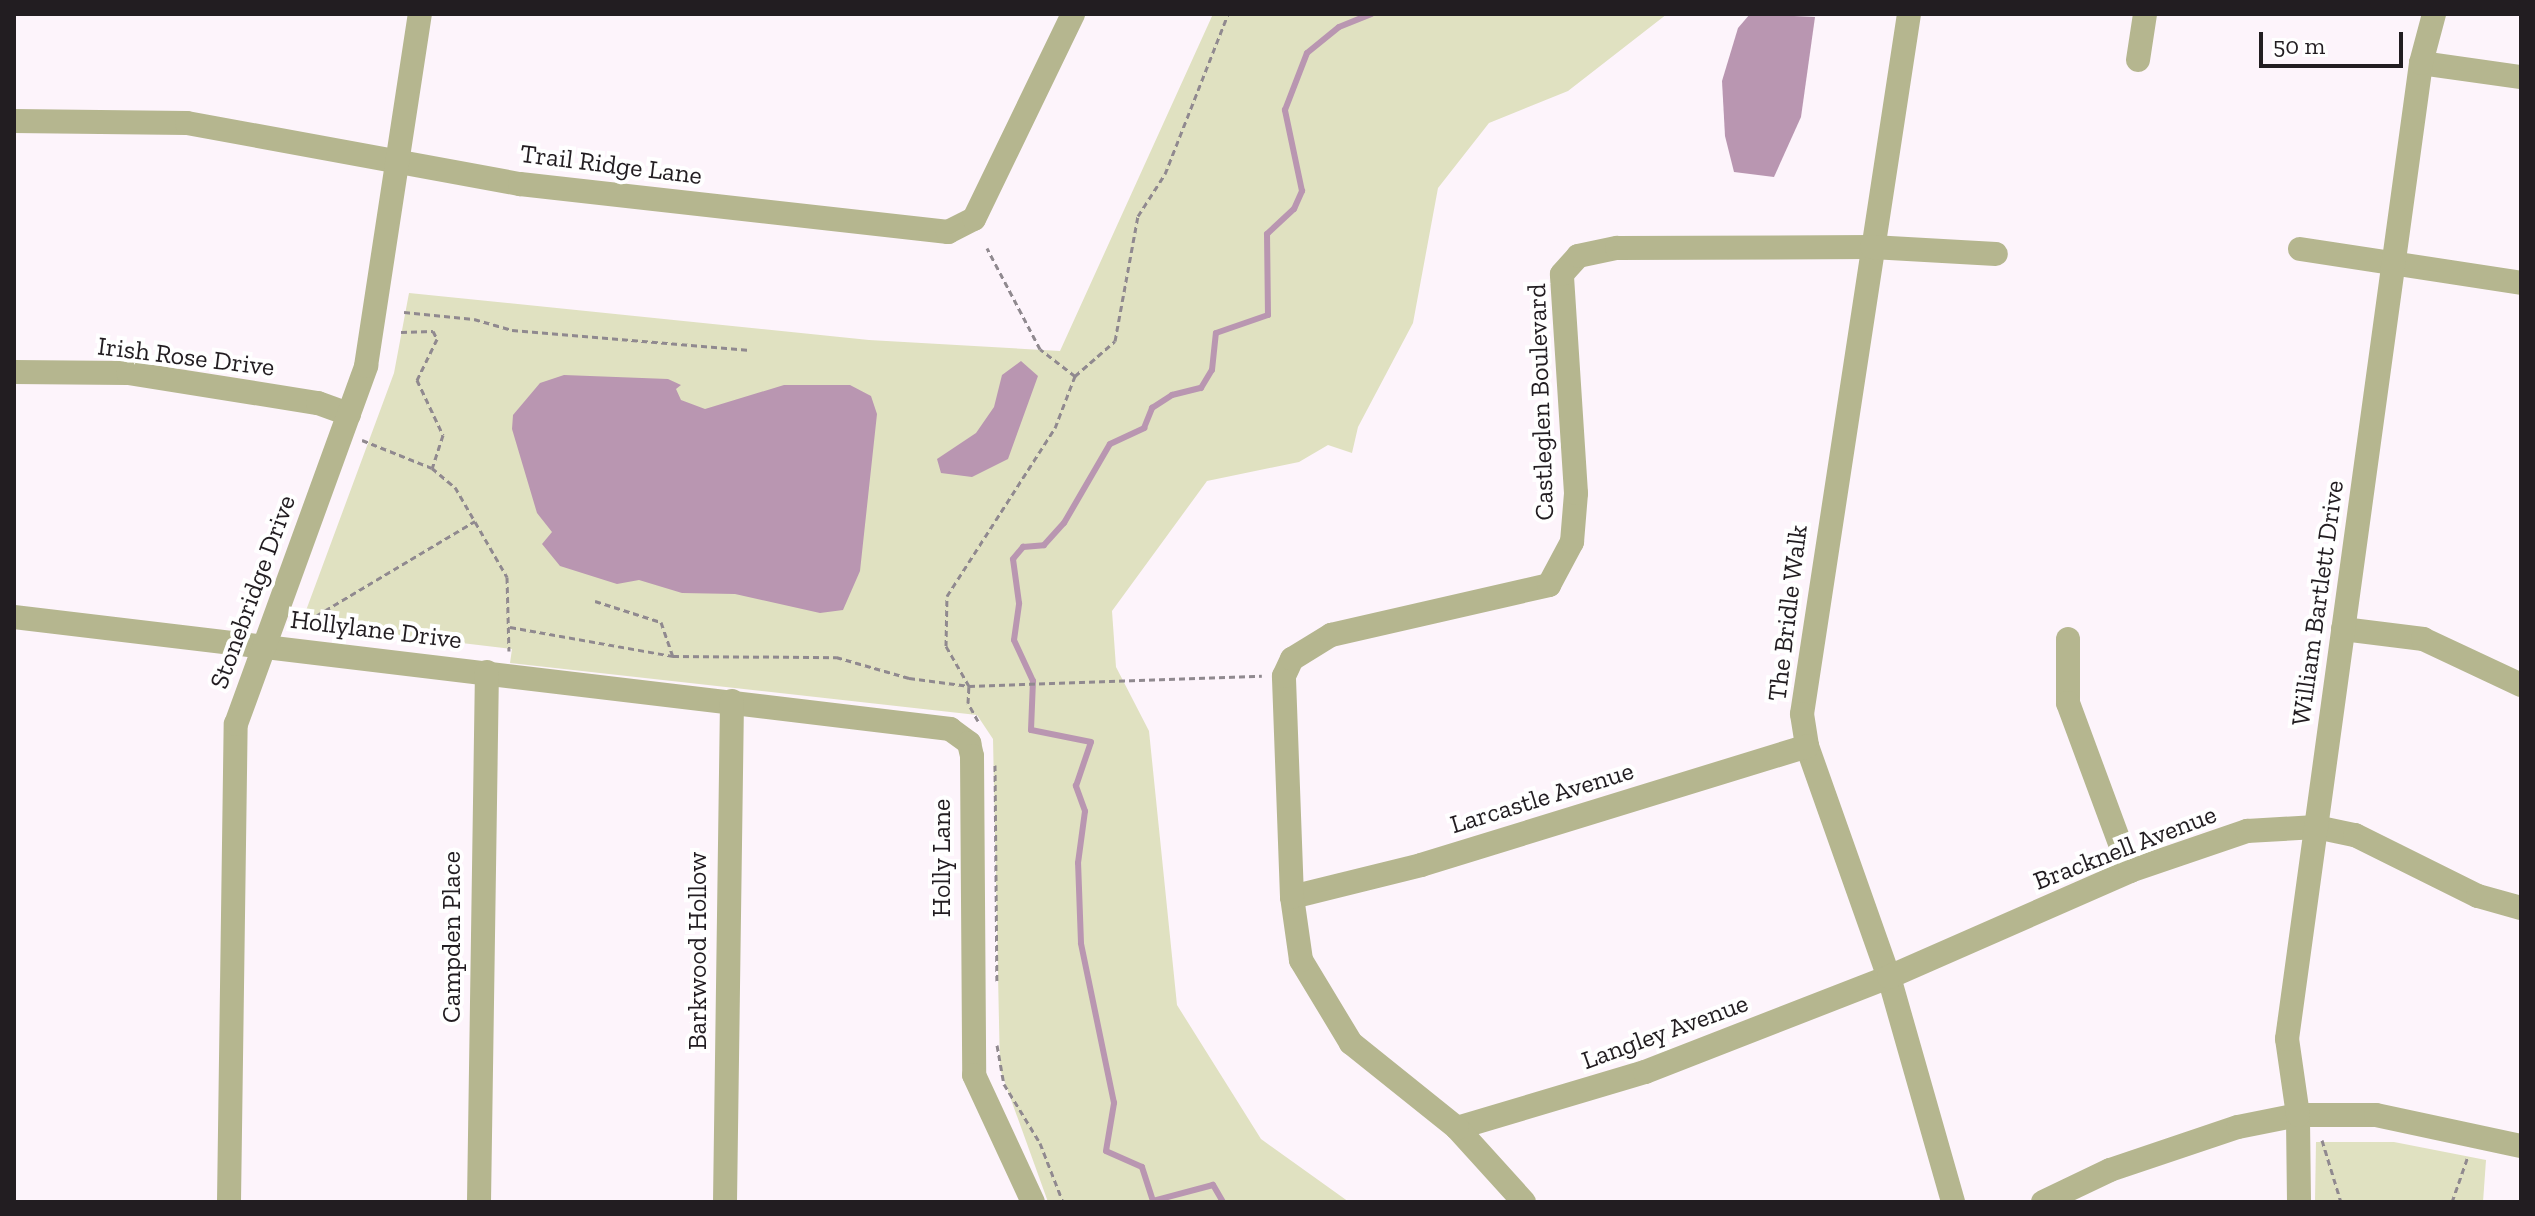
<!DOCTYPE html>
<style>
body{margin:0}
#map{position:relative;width:2535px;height:1216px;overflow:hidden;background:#fdf4fb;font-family:"Zilla Slab",serif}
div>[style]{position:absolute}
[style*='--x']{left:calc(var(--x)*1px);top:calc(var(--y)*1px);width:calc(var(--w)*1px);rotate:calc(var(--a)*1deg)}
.green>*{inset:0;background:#e0e1c1}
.water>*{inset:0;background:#b996b1}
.stream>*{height:6px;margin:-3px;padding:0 3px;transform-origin:3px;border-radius:3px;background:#b996b1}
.path>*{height:3px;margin-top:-1.5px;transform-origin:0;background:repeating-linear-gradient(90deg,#90898f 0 6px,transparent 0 10px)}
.minor>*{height:24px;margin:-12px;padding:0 12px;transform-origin:12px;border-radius:12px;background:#b5b68f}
span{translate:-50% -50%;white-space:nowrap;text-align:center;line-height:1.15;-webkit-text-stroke:8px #fff;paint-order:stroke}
.street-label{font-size:26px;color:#221d21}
.frame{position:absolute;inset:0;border:16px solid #221d21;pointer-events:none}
.scale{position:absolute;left:2259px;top:32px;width:144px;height:36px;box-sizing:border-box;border:4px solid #221d21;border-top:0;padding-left:10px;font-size:24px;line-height:28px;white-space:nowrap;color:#221d21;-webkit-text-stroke:6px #fff;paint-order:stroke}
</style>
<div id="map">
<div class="green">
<div style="clip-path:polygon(1213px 14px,1667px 14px,1568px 91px,1489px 123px,1438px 188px,1413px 323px,1358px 427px,1352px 453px,1328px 445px,1299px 462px,1207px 481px,1112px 611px,1116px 667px,1149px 731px,1177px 1005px,1261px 1139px,1349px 1202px,1048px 1202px,1000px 1069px,993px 739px,977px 715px,510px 663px,512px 649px,301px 624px,394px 373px,409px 293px,869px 340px,1060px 351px)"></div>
<div style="clip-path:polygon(2316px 1142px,2394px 1142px,2486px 1160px,2483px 1202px,2315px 1202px)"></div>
</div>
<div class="water">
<div style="clip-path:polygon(1750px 14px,1815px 17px,1801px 117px,1774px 177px,1734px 172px,1725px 136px,1722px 81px,1738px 28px)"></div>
<div style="clip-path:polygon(1021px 361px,1038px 376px,1008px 459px,972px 477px,941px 473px,937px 459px,976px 433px,994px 407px,1002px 375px)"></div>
<div style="clip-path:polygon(564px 375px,668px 379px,681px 385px,676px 389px,681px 400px,705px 409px,784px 385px,850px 385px,871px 396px,877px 414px,860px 571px,843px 610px,820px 613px,735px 594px,682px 593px,639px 580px,617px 584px,560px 566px,542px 544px,552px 532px,537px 513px,512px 429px,513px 415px,540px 383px)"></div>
</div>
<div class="stream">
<div style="--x:1223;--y:1202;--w:20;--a:-120"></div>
<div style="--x:1213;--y:1185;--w:62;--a:165.1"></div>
<div style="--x:1153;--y:1201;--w:36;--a:-108"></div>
<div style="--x:1142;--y:1167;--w:39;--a:-156"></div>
<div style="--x:1106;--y:1151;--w:49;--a:-80.5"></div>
<div style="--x:1114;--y:1103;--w:163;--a:-101.7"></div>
<div style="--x:1081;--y:943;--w:80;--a:-92.1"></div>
<div style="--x:1078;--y:863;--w:52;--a:-82.3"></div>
<div style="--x:1085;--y:811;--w:27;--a:-110"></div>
<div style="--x:1076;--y:786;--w:46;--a:-71.2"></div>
<div style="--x:1091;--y:742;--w:61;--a:-168.7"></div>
<div style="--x:1031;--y:730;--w:49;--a:-87.7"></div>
<div style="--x:1033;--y:681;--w:45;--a:-114.9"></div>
<div style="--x:1014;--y:640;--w:37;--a:-82"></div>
<div style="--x:1019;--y:603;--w:44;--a:-97.8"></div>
<div style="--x:1013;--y:559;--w:16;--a:-50"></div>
<div style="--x:1023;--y:547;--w:21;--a:-5"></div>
<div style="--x:1044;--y:545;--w:30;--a:-48"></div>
<div style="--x:1064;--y:523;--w:91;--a:-59.8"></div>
<div style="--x:1110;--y:444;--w:38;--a:-25"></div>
<div style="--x:1144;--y:428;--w:22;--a:-68"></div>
<div style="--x:1152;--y:408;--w:24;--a:-33"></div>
<div style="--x:1172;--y:395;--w:30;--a:-14"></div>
<div style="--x:1201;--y:388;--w:21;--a:-59"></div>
<div style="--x:1212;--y:370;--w:37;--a:-84"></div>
<div style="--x:1216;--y:333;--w:55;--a:-19.1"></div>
<div style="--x:1268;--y:315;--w:81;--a:-90.7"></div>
<div style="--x:1267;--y:234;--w:37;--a:-43"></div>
<div style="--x:1294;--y:209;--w:20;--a:-66"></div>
<div style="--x:1302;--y:191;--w:83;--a:-101.9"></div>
<div style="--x:1285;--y:110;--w:61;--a:-68.9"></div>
<div style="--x:1307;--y:53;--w:41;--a:-39.1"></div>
<div style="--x:1339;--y:27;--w:35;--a:-22"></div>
</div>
<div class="path">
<div style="--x:404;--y:312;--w:70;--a:5.7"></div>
<div style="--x:474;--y:319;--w:40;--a:16"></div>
<div style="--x:512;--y:330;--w:239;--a:4.8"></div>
<div style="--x:401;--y:332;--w:32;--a:-2"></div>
<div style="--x:433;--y:331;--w:9;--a:63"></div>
<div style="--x:437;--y:339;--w:46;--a:116"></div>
<div style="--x:417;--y:380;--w:61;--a:64.7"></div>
<div style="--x:443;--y:435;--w:35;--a:108"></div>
<div style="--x:1075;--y:376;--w:53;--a:-41.2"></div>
<div style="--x:1115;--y:341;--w:127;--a:-79.6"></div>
<div style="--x:1138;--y:216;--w:50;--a:-57.3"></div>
<div style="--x:1165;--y:174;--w:172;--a:-68.5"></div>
<div style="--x:362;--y:440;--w:75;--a:21.8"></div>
<div style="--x:432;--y:468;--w:30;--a:40"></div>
<div style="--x:455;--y:487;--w:104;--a:60"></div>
<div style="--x:507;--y:577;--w:74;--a:88.5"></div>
<div style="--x:595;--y:601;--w:69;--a:17.7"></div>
<div style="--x:661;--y:622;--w:36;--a:71"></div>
<div style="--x:299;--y:626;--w:205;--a:-30.8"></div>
<div style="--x:510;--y:627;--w:166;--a:10.1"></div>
<div style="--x:673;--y:656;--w:163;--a:0.4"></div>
<div style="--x:836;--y:657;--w:76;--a:16"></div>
<div style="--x:909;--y:678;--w:61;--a:7.6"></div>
<div style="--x:969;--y:686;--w:46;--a:-119.9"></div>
<div style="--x:946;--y:646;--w:50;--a:-88.9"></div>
<div style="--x:947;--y:596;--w:200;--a:-57.3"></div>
<div style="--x:1055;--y:428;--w:56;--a:-69"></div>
<div style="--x:1075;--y:376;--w:44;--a:-142.4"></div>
<div style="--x:1040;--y:349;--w:114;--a:-117.7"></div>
<div style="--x:978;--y:721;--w:21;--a:-119"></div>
<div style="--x:968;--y:703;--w:17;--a:-87"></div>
<div style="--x:969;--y:686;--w:293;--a:-2"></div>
<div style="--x:995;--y:765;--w:216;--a:89.5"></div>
<div style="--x:997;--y:1045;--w:40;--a:80"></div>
<div style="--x:1004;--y:1084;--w:69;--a:58.6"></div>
<div style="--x:1040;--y:1143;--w:63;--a:68.7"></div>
<div style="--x:2322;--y:1140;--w:65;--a:73"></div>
<div style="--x:2452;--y:1202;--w:49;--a:-70.8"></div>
</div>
<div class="minor">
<div style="--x:1909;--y:14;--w:708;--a:98.69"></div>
<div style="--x:1802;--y:714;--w:32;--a:81"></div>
<div style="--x:1807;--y:746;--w:245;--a:70.5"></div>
<div style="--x:1889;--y:977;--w:234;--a:74.1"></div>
<div style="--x:2138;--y:60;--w:47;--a:-81.3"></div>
<div style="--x:2421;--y:63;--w:101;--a:8"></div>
<div style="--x:14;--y:121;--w:173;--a:0.7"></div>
<div style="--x:187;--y:123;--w:339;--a:10.4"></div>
<div style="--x:520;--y:184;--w:431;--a:6.4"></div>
<div style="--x:948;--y:232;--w:29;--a:-27"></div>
<div style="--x:974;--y:219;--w:228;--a:-64.2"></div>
<div style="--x:2300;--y:249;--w:224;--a:8.7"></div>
<div style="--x:14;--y:372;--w:114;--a:0.5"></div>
<div style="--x:128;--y:373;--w:192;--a:9"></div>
<div style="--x:318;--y:403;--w:33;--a:20"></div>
<div style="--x:14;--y:617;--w:943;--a:6.82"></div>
<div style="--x:950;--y:729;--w:24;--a:36"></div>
<div style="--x:969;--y:743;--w:13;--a:77"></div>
<div style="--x:972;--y:756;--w:319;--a:89.6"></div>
<div style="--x:974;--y:1075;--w:140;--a:65.1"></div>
<div style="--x:2343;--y:629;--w:81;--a:7.1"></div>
<div style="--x:2423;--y:639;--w:108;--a:25.1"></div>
<div style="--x:2068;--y:639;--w:64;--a:90"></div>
<div style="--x:2068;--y:703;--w:179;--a:69.7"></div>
<div style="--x:1292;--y:897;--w:133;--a:-13.9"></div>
<div style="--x:1421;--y:865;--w:404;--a:-17.1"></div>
<div style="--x:1457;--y:1128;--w:196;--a:-16.6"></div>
<div style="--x:1645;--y:1072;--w:262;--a:-21.3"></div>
<div style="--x:1889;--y:977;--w:263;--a:-23.7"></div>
<div style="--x:2130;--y:871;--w:124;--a:-18.9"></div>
<div style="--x:2247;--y:831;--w:69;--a:-3.3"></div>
<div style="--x:2316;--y:827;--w:40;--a:12"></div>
<div style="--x:2355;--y:835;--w:137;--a:26.4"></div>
<div style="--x:2478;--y:896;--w:45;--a:15.6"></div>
<div style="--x:229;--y:1202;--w:478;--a:-89.2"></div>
<div style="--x:236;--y:724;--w:381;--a:-70"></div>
<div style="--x:366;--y:366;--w:356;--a:-81.3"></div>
<div style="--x:479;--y:1202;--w:530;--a:-89.14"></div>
<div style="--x:725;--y:1202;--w:501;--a:-89.2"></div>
<div style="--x:1524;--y:1202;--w:100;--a:-132.2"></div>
<div style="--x:1457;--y:1128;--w:136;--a:-141.3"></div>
<div style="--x:1351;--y:1043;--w:97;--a:-121.1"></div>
<div style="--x:1301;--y:960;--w:64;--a:-98.1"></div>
<div style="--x:1292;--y:897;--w:221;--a:-92.1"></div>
<div style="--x:1284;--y:676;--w:19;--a:-65"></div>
<div style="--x:1292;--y:659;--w:46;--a:-31.6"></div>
<div style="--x:1331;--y:635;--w:224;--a:-12.9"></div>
<div style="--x:1549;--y:585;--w:49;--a:-61.9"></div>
<div style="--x:1572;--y:542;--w:49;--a:-85.3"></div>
<div style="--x:1576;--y:493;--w:219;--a:-93.7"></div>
<div style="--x:1562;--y:274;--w:24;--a:-48"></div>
<div style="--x:1578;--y:256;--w:40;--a:-12"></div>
<div style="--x:1617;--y:248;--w:255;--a:-0.2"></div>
<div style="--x:1872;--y:247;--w:124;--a:3.2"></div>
<div style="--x:2043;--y:1202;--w:74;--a:-25.5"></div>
<div style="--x:2110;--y:1170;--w:135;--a:-18.6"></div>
<div style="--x:2238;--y:1127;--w:61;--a:-11.3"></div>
<div style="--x:2298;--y:1115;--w:78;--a:0"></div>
<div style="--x:2376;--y:1115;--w:148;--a:12.1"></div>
<div style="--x:2299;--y:1202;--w:87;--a:-90.7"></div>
<div style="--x:2298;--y:1115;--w:77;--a:-98.2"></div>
<div style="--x:2287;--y:1039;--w:985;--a:-82.18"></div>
<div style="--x:2421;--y:63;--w:51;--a:-75.1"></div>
</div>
<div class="street-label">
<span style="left:611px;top:165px;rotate:7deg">Trail Ridge Lane</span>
<span style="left:186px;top:357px;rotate:7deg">Irish Rose Drive</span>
<span style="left:1541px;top:402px;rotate:-92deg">Castleglen Boulevard</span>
<span style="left:253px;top:592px;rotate:-70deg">Stonebridge Drive</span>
<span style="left:2318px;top:603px;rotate:-82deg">William Bartlett Drive</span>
<span style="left:1788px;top:613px;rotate:-83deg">The Bridle Walk</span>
<span style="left:376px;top:630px;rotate:7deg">Hollylane Drive</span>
<span style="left:1542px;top:798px;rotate:-17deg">Larcastle Avenue</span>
<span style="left:2125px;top:848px;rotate:-21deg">Bracknell Avenue</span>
<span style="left:942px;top:858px;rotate:-90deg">Holly Lane</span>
<span style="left:452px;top:937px;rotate:-90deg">Campden Place</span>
<span style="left:698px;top:951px;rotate:-90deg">Barkwood Hollow</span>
<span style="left:1665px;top:1032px;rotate:-20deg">Langley Avenue</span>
</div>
<div class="frame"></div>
<div class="scale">50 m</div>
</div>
